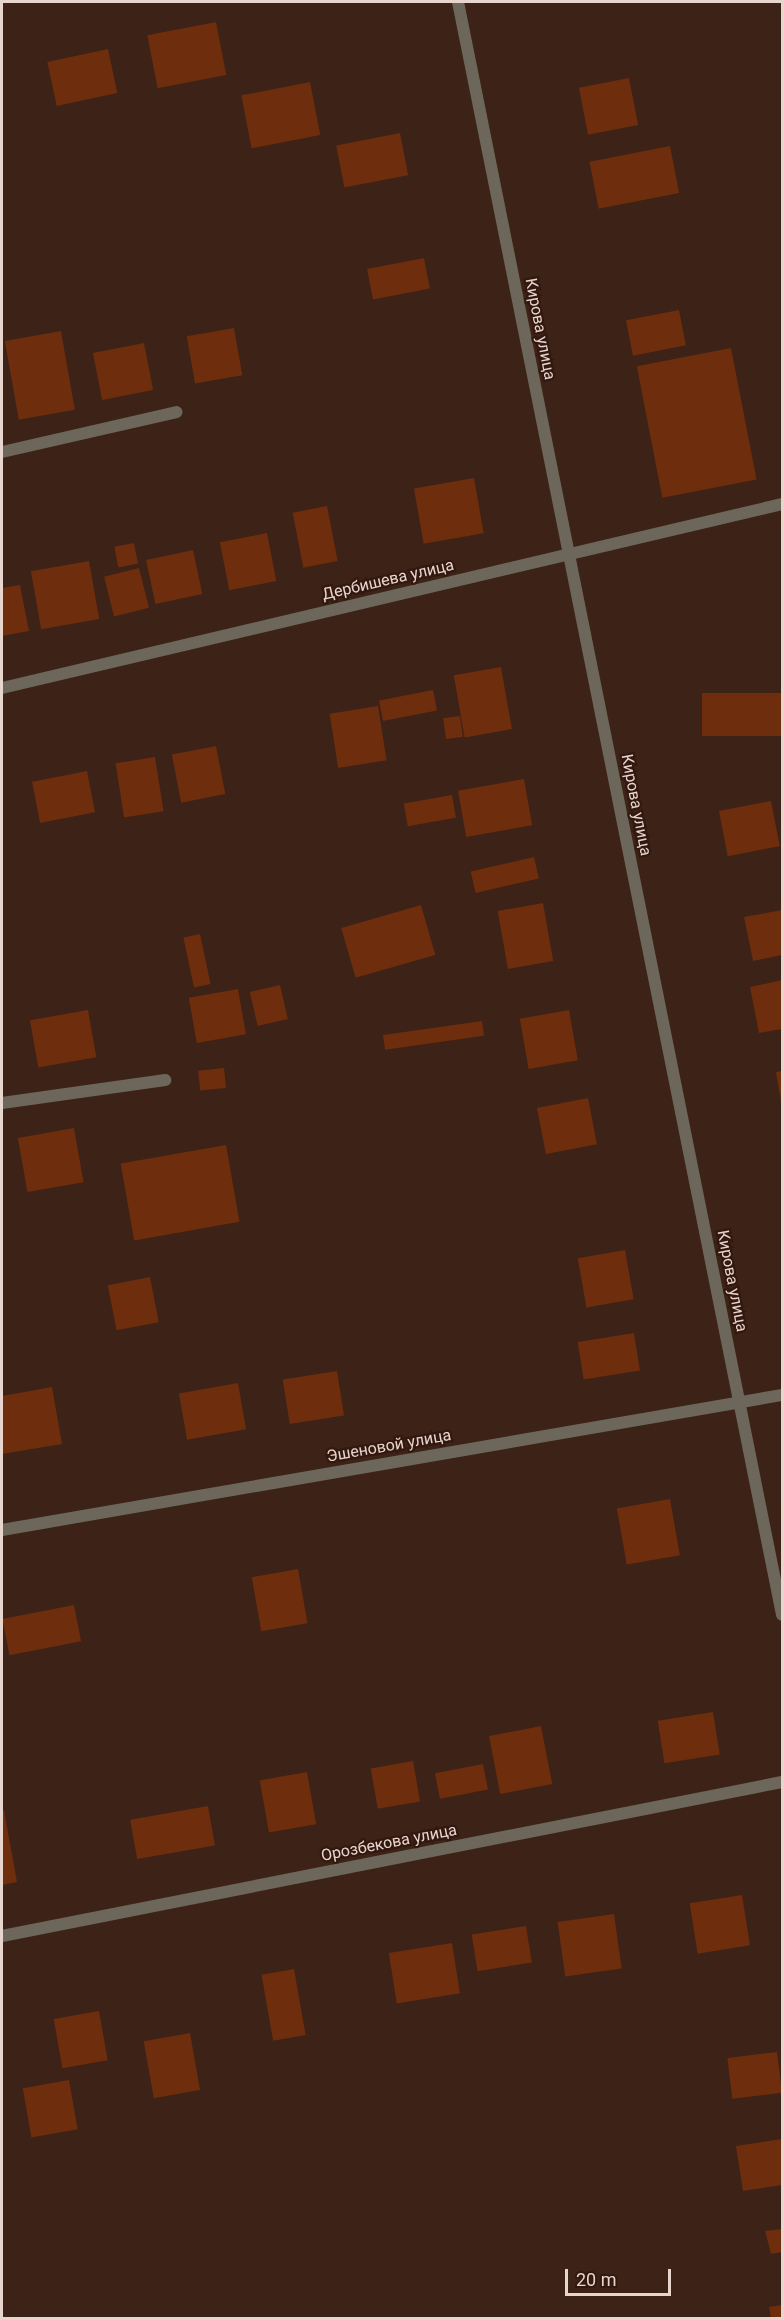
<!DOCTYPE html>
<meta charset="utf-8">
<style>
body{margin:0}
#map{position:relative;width:784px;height:2320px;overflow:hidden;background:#3c2217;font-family:Roboto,sans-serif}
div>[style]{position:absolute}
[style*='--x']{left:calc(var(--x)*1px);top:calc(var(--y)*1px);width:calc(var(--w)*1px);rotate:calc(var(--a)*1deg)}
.building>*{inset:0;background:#6e2d0d;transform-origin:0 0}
.street>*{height:12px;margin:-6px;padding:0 6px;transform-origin:6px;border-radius:6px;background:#6c675a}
span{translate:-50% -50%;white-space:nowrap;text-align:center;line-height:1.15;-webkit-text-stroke:4.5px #32180e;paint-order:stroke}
.street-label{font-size:16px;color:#e7d5ce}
.frame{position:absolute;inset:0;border:3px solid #e7d5ce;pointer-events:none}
.scale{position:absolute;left:565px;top:2269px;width:106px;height:27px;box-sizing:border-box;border:3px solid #e7d5ce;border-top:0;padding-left:8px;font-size:18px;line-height:21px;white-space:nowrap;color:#e7d5ce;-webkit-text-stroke:4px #32180e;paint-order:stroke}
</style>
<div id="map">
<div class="building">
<div style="left:216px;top:22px;width:54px;height:70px;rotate:79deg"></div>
<div style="left:108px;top:49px;width:45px;height:62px;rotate:78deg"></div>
<div style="left:629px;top:78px;width:48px;height:51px;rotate:79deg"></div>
<div style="left:310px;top:82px;width:54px;height:70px;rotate:79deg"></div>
<div style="left:400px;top:133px;width:43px;height:65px;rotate:79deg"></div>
<div style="left:670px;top:146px;width:48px;height:82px;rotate:79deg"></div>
<div style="left:424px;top:258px;width:31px;height:58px;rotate:79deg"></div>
<div style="left:679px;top:310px;width:36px;height:54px;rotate:79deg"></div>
<div style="left:234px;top:328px;width:48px;height:48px;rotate:80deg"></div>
<div style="left:61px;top:331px;width:80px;height:57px;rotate:80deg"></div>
<div style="left:144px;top:343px;width:48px;height:52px;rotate:79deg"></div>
<div style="left:731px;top:348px;width:134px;height:96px;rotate:79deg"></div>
<div style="left:474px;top:478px;width:56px;height:61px;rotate:80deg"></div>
<div style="left:327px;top:506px;width:56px;height:35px;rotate:79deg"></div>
<div style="left:267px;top:533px;width:49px;height:48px;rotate:79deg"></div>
<div style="left:134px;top:543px;width:21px;height:20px;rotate:79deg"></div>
<div style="left:193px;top:550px;width:45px;height:48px;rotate:78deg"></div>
<div style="left:89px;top:561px;width:59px;height:59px;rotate:80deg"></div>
<div style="left:139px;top:568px;width:41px;height:36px;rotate:76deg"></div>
<div style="clip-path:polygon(20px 585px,29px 631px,2px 636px,2px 588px)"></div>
<div style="left:501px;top:667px;width:63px;height:48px;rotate:80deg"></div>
<div style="left:433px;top:690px;width:21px;height:55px;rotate:79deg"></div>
<div style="left:782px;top:693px;width:43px;height:80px;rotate:90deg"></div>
<div style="left:378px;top:706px;width:55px;height:49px;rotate:81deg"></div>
<div style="left:460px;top:716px;width:21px;height:17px;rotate:82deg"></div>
<div style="left:216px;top:746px;width:49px;height:45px;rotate:79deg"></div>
<div style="left:155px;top:757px;width:55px;height:40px;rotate:81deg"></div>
<div style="left:87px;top:771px;width:42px;height:56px;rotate:79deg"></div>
<div style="left:524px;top:779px;width:47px;height:67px;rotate:80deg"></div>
<div style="left:452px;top:795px;width:23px;height:49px;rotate:80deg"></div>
<div style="left:771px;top:801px;width:46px;height:53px;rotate:79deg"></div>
<div style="left:534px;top:857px;width:22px;height:65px;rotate:77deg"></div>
<div style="left:543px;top:903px;width:59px;height:46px;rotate:80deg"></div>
<div style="left:421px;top:905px;width:52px;height:83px;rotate:74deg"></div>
<div style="clip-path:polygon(782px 910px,782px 955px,753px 961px,744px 917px)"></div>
<div style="left:200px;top:934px;width:51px;height:17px;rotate:78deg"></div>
<div style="clip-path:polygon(782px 980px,782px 1029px,759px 1033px,750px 987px)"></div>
<div style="left:280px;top:985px;width:35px;height:31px;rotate:77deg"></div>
<div style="left:238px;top:989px;width:46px;height:50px;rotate:80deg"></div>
<div style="left:88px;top:1010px;width:48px;height:59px;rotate:80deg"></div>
<div style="left:569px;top:1010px;width:51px;height:50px;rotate:80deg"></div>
<div style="left:482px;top:1021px;width:15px;height:100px;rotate:82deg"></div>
<div style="left:224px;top:1068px;width:20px;height:26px;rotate:84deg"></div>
<div style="clip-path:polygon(782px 1071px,782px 1101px,781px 1101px,776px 1072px)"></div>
<div style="left:588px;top:1098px;width:47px;height:52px;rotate:79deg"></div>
<div style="left:74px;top:1128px;width:55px;height:57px;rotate:80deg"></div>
<div style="left:226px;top:1145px;width:78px;height:107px;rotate:80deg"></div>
<div style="left:625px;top:1250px;width:50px;height:48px;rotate:80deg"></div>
<div style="left:150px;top:1277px;width:46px;height:43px;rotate:79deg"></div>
<div style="left:634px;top:1333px;width:38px;height:57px;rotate:81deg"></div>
<div style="left:337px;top:1371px;width:45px;height:55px;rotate:81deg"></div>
<div style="left:238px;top:1383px;width:47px;height:60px;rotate:80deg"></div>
<div style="clip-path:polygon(52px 1387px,62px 1444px,2px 1454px,2px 1396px)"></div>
<div style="left:670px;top:1499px;width:57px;height:54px;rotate:80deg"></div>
<div style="left:298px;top:1569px;width:55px;height:47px;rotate:80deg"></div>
<div style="left:74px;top:1605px;width:37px;height:73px;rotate:79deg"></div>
<div style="left:713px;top:1712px;width:43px;height:56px;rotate:81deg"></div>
<div style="left:541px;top:1726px;width:59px;height:53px;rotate:79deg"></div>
<div style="left:413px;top:1761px;width:41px;height:43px;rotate:80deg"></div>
<div style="left:483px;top:1764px;width:26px;height:49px;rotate:79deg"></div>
<div style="left:307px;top:1772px;width:53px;height:48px;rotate:80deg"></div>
<div style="left:208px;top:1806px;width:40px;height:79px;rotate:80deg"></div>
<div style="clip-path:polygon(2px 1810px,4px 1810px,17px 1882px,2px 1885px)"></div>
<div style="left:742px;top:1895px;width:51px;height:53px;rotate:81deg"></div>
<div style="left:614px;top:1914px;width:55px;height:57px;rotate:82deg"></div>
<div style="left:526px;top:1926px;width:37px;height:55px;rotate:81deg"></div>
<div style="left:452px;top:1943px;width:51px;height:64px;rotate:81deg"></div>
<div style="left:294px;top:1969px;width:67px;height:33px;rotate:80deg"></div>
<div style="left:99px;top:2011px;width:50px;height:46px;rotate:80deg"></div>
<div style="left:190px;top:2033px;width:58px;height:47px;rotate:80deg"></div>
<div style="left:777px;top:2052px;width:41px;height:50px;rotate:83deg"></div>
<div style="left:69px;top:2080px;width:50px;height:47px;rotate:80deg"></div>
<div style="clip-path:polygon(782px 2139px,782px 2185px,743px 2191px,736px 2146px)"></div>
<div style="clip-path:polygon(782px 2229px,782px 2252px,771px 2254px,765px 2231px)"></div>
<div style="clip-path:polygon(782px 2305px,782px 2318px,771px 2318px,769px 2307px)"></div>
</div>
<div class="street">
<div style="--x:458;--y:2;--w:1645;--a:78.64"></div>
<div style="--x:2;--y:452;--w:179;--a:-12.9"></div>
<div style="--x:2;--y:688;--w:801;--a:-13.27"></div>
<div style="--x:2;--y:1103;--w:165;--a:-8"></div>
<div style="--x:2;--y:1530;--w:792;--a:-9.82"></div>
<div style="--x:2;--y:1936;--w:795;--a:-11.17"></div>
</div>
<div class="street-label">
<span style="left:540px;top:329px;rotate:79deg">Кирова улица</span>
<span style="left:388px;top:580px;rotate:-13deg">Дербишева улица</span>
<span style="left:636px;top:805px;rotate:79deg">Кирова улица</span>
<span style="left:732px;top:1281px;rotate:79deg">Кирова улица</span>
<span style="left:389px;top:1446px;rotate:-10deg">Эшеновой улица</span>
<span style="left:389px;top:1843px;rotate:-11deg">Орозбекова улица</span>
</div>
<div class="frame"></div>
<div class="scale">20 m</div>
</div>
